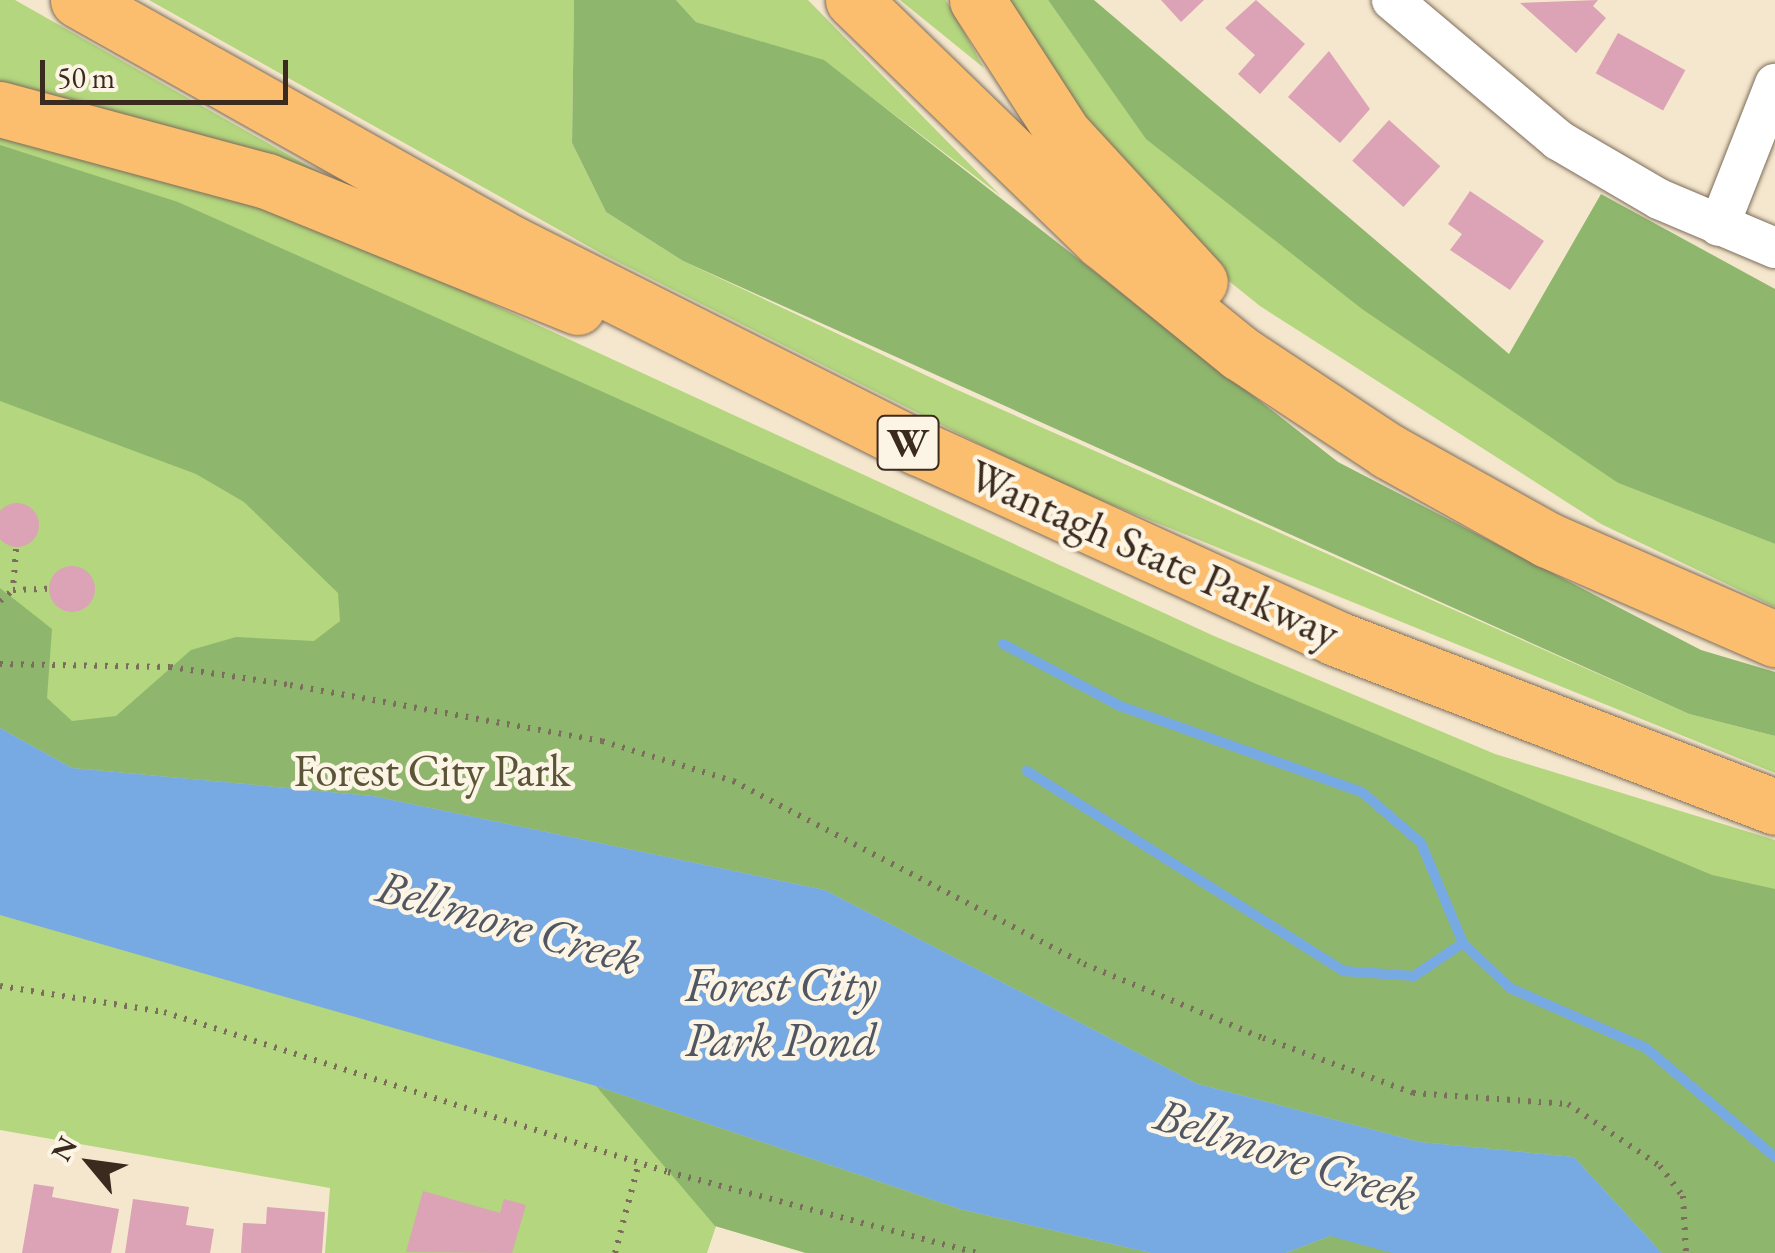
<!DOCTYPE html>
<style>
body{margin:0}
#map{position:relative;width:1775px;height:1253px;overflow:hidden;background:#f5e7cd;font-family:"EB Garamond",serif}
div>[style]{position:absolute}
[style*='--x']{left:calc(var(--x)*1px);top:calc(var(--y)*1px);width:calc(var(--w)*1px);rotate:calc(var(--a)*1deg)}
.green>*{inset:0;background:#b3d67e}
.forest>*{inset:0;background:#8eb76d}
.water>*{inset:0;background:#77aae3}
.stream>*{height:10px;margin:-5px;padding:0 5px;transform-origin:5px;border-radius:5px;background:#77aae3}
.building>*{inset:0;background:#dca2b6;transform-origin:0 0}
.round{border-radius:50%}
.path>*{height:6px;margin-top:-3px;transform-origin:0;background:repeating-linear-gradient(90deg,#7c6c5b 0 2.5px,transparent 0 10.5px)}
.roads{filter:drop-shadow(0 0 2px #7c6c5b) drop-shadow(0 0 2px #7c6c5b)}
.minor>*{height:40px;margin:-20px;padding:0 20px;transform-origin:20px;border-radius:20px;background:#fff}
.highway>*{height:55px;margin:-27.5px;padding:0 27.5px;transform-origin:27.5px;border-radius:27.5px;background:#fbbd6e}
span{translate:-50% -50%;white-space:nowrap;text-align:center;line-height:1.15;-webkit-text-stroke:9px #fcf5e5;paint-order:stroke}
.shield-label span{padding:2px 8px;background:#fcf5e5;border:2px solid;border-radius:8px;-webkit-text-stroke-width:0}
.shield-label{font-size:42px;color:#3b2a1e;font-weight:700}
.street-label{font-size:45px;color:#3b2a1e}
.park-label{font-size:45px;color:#595536}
.water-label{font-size:48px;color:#505763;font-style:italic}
.north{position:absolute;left:40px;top:1113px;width:100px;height:100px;-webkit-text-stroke:8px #fcf5e5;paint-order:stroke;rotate:299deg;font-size:28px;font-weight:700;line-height:40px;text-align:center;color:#3b2a1e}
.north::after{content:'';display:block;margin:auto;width:35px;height:45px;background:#3b2a1e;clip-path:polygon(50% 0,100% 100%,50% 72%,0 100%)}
.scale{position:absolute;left:40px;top:60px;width:248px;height:45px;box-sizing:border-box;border:5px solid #3b2a1e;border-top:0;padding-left:12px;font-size:30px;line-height:35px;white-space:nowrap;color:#3b2a1e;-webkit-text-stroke:8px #fcf5e5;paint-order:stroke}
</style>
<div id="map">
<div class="green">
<div style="clip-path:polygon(0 0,15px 0,430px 235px,0 88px)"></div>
<div style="clip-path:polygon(149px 0,574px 0,572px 143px,606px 212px,683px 261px,953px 388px,1689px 714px,1775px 736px,1775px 773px,1053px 481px,604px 255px)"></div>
<div style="clip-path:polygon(676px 0,808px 0,1001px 196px,824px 61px,696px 22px)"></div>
<div style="clip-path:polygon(900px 0,946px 0,984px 68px)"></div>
<div style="clip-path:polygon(992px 0,1048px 0,1147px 139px,1618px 483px,1775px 544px,1775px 607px,1601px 524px,1260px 306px,1173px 236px)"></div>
<div style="clip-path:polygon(0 128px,152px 165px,351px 239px,1214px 636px,1495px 754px,1775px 840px,1775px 1253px,806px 1253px,716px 1226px,707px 1253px,325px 1253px,330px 1188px,0 1130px)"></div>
</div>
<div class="forest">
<div style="clip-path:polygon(574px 0,676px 0,696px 22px,824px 60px,1338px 462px,1701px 650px,1775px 672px,1775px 736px,1689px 714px,683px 261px,606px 212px,572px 143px)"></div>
<div style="clip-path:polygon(1048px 0,1094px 0,1509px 354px,1601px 194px,1775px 289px,1775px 544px,1618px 483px,1362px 309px,1146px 139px)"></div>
<div style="clip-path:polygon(0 145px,178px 202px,1254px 683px,1712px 875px,1775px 889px,1775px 1253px,1662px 1253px,1574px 1157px,1420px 1142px,1198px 1084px,825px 890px,373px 796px,72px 768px,0 728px,0 588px,52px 629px,47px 698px,72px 721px,116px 716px,191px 650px,236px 637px,314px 641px,340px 621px,338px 593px,244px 502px,196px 474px,0 401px)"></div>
<div style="clip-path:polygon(596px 1086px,963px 1210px,1151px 1253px,806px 1253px,715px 1226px)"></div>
<div style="clip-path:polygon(1330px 1236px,1385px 1244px,1392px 1253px,1286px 1253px)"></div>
</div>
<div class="water">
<div style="clip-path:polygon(0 728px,72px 768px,373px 796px,825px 890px,1198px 1084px,1420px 1142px,1574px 1157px,1662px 1253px,1392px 1253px,1330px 1236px,1286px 1253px,1151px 1253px,963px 1210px,596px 1086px,0 915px)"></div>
</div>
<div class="stream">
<div style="--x:1003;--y:644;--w:132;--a:27.9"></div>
<div style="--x:1120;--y:706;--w:257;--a:19.6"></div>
<div style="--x:1362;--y:792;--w:78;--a:40.8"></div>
<div style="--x:1421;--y:843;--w:108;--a:67.2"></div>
<div style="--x:1463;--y:943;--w:65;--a:43.8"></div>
<div style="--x:1510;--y:988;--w:149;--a:23.8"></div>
<div style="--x:1646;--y:1048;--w:169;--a:40.2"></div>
<div style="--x:1027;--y:771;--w:374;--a:32.3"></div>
<div style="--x:1343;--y:971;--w:71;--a:4"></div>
<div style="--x:1414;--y:976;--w:59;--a:-34"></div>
</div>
<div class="building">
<div style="clip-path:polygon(1161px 0,1204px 0,1181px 22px)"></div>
<div style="clip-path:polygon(1256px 0,1305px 44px,1260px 94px,1238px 74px,1255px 55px,1225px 28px)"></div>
<div style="clip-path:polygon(1598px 0,1593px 6px,1606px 18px,1576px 53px,1520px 3px)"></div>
<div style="left:1618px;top:33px;width:77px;height:46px;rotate:29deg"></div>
<div style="clip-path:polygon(1329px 51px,1370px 109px,1340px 143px,1288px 97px)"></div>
<div style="left:1389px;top:120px;width:69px;height:55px;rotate:42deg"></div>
<div style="clip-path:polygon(1470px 191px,1544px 241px,1510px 290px,1450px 250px,1462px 234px,1448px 224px)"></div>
<div class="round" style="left:-5px;top:503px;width:44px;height:44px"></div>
<div class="round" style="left:49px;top:566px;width:46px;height:46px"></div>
<div style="clip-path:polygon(34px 1184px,54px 1187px,52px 1197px,119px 1209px,111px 1253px,22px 1253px)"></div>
<div style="clip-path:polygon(423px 1191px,500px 1213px,504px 1199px,526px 1205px,512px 1253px,406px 1252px)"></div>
<div style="clip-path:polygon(133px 1199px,189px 1207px,186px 1225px,214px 1229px,210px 1253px,125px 1253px)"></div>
<div style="clip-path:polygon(267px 1207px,325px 1212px,322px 1253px,241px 1253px,243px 1223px,266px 1224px)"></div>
</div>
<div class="path">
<div style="--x:16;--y:549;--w:41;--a:94.2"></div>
<div style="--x:13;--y:590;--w:35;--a:-2"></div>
<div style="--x:0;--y:601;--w:17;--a:-40"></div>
<div style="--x:0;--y:664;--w:170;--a:1"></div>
<div style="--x:170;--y:667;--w:121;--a:8.5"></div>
<div style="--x:290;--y:685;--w:317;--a:10.2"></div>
<div style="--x:602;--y:741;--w:137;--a:17"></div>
<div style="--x:733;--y:781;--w:396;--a:27.5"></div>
<div style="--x:1084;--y:964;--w:194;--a:22.5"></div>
<div style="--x:1263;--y:1038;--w:160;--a:20.1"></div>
<div style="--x:1413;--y:1093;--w:155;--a:4.1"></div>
<div style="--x:1568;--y:1104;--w:111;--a:34"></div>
<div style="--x:1660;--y:1166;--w:38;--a:53"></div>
<div style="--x:1683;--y:1196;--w:57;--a:87"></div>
<div style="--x:0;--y:986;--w:166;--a:9"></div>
<div style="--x:164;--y:1012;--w:529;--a:17.61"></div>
<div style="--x:668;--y:1172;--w:319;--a:14.7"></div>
<div style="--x:615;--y:1253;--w:94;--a:-75.2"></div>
</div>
<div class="roads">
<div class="minor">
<div style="--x:1392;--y:0;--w:217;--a:40.1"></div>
<div style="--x:1558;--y:140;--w:117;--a:30.3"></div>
<div style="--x:1659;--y:199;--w:126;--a:22.9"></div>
<div style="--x:1719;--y:226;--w:153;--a:-68.5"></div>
</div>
<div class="highway">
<div style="--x:78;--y:0;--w:499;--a:29.3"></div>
<div style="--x:513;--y:244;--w:454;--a:26.7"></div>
<div style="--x:919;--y:448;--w:457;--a:24.5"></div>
<div style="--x:1335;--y:638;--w:471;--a:21"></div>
<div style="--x:853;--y:0;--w:347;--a:44.1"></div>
<div style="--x:1102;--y:241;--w:178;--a:39.1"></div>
<div style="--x:1240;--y:353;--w:178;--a:33.5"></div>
<div style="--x:1388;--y:451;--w:183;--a:29.1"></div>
<div style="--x:1548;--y:540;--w:248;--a:23.6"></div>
<div style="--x:977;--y:0;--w:158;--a:57.1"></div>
<div style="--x:1063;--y:133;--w:202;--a:47.4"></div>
<div style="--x:0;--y:109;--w:277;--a:15.1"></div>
<div style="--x:267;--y:181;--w:335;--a:22.1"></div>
</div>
</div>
<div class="shield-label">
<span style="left:908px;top:443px">W</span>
</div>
<div class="street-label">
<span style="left:1154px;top:554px;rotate:24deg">Wantagh State Parkway</span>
</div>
<div class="park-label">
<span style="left:432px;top:771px">Forest City Park</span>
</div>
<div class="water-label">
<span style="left:509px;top:922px;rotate:16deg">Bellmore Creek</span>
<span style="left:781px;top:1012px">Forest City<br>Park Pond</span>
<span style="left:1286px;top:1154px;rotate:18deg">Bellmore Creek</span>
</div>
<div class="north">N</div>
<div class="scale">50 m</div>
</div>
